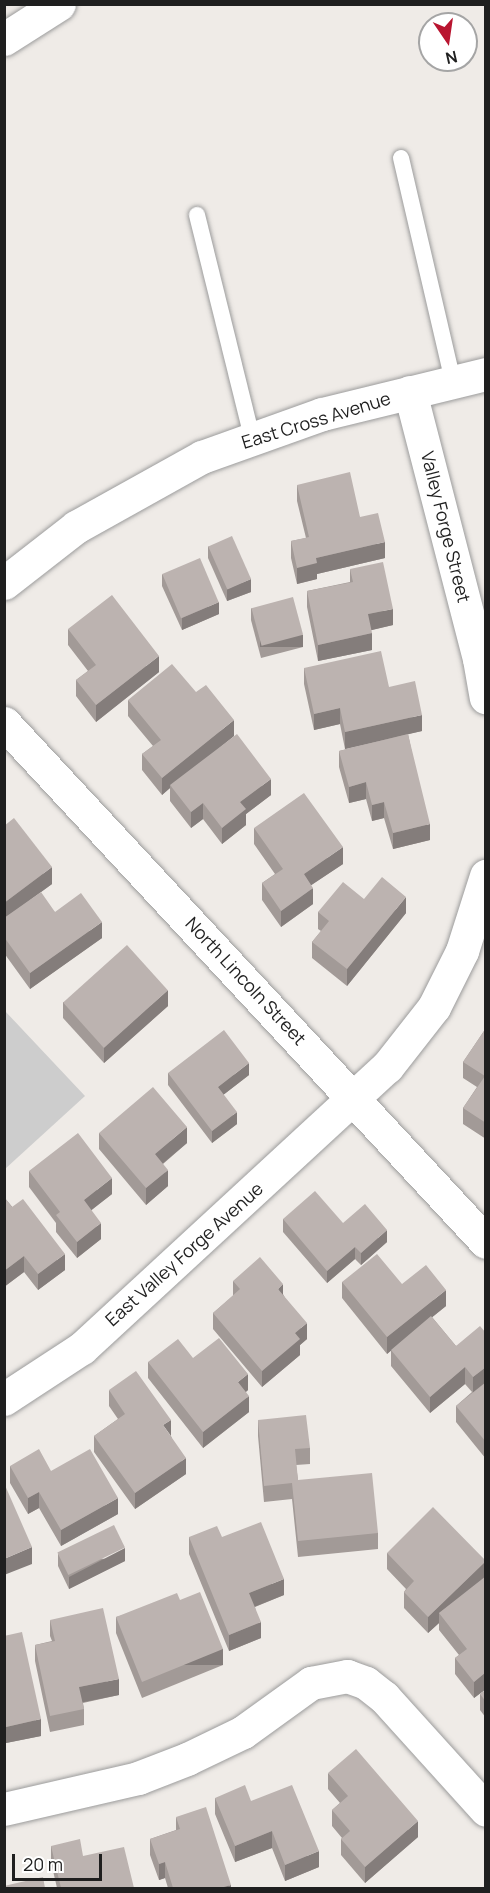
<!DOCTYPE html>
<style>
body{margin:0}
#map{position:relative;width:490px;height:1893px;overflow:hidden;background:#efebe7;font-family:Manrope,sans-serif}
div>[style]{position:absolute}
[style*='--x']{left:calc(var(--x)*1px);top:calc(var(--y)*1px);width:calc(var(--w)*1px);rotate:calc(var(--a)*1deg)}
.religious>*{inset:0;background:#cdcdcd}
.roads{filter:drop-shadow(0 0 2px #9c9c9c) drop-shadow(0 0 2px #9c9c9c)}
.service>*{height:16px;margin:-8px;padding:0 8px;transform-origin:8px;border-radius:8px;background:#fff}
.minor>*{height:33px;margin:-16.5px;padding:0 16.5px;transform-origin:16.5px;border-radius:16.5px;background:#fff}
.tertiary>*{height:33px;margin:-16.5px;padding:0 16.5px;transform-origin:16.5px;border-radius:16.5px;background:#fff}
.wall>*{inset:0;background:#a29a97}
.shaded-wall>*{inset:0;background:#847d7b;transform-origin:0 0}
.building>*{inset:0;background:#bcb3b0;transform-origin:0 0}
span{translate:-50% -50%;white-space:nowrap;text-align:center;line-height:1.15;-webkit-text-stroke:4.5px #fff;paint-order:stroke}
.street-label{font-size:18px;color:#1f1f1f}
.frame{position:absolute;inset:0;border:6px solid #1f1f1f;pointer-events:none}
.north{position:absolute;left:418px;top:12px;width:60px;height:60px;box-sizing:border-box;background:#fff;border:2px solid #a5a5a5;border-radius:50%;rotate:167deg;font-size:16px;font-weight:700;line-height:24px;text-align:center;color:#1f1f1f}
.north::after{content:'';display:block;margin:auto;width:21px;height:27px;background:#b91530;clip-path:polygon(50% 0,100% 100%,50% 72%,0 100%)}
.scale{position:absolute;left:12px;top:1854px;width:90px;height:27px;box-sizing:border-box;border:3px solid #1f1f1f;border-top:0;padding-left:8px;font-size:18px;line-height:21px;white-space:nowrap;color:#1f1f1f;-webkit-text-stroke:4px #fff;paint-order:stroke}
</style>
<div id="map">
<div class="religious">
<div style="clip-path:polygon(5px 1011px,85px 1096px,5px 1169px,4px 1169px)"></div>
</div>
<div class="roads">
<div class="service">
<div style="--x:401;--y:158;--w:230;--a:76.9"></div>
<div style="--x:197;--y:215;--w:229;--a:76.1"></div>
</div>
<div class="minor">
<div style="--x:4;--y:39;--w:65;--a:-32.5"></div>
<div style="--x:410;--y:392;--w:276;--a:75.5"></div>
<div style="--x:479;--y:659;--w:39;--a:80"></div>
<div style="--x:4;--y:723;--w:708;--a:47.12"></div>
<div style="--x:4;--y:1399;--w:93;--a:-33.2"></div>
<div style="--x:82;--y:1348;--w:415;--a:-42.7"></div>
<div style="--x:387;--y:1067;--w:76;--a:-51.9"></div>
<div style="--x:434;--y:1007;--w:63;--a:-63.4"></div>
<div style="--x:462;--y:951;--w:79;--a:-72.3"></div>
<div style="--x:4;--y:1809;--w:138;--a:-13"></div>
<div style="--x:138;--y:1778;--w:53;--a:-21.2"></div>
<div style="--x:187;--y:1759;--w:62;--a:-25.7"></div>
<div style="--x:243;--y:1732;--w:84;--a:-35.8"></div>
<div style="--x:311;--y:1683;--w:37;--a:-11"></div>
<div style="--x:347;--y:1676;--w:20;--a:20"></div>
<div style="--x:366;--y:1683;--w:23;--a:38"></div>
<div style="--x:384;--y:1697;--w:152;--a:47.9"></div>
</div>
<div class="tertiary">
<div style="--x:4;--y:583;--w:91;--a:-37.9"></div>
<div style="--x:76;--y:527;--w:144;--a:-29.1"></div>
<div style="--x:202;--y:457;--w:127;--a:-19.7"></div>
<div style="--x:322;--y:414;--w:169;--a:-13.7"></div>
</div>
</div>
<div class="wall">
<div style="clip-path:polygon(297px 485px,360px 517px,385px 558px,317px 574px,317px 579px,297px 584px,291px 558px,291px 541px,306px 538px,297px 501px)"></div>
<div style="clip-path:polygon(208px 546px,251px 592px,227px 601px,208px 558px)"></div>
<div style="clip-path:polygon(350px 569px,393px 625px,371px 630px,372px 650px,318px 661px,307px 607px,307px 591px,350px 582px)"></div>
<div style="clip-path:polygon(162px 574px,219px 614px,182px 630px,162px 586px)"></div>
<div style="clip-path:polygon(251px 608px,303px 647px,261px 658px,251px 620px)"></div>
<div style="clip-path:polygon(68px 629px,159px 672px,96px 722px,76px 696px,76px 680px,88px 671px,68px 645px)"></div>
<div style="clip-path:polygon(304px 668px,389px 687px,422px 731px,408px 734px,430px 840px,393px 849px,384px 818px,372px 821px,366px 799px,349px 803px,339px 767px,339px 751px,388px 739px,345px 749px,340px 724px,314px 730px,304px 684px)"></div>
<div style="clip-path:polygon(128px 700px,234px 736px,219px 748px,271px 795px,246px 814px,246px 825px,222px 844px,203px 819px,191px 828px,170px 801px,170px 788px,162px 795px,142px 770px,142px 754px,153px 746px,128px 716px)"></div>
<div style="clip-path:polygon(4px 826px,52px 884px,30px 900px,55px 912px,102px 938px,30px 989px,4px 953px)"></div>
<div style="clip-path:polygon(254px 828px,343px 864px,311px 885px,313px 904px,281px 927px,262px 900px,262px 883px,275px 874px,254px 844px)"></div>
<div style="clip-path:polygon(364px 899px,406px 913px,347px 986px,312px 958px,312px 942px,321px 931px,318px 929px,318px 912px)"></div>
<div style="clip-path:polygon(63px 1002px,168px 1006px,104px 1063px,63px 1018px)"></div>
<div style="clip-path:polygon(486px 1028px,486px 1139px,463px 1124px,463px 1108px,477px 1087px,463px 1078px,463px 1062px)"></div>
<div style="clip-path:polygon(168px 1073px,249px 1075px,223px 1095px,237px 1124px,212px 1143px,168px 1085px)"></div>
<div style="clip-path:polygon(99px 1133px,187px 1143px,163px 1164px,168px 1186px,146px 1205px,99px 1149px)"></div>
<div style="clip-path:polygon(29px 1171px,112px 1194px,91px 1210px,101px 1239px,77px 1258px,56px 1232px,56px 1223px,29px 1187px)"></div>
<div style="clip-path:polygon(4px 1197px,65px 1270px,38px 1290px,24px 1272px,4px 1287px)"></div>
<div style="clip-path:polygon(283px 1219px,343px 1223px,387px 1242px,361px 1265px,355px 1259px,327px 1283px,283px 1232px)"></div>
<div style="clip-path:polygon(233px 1281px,283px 1294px,307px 1339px,300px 1345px,300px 1355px,262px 1387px,213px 1329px,213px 1313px,233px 1296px)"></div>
<div style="clip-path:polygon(342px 1282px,402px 1284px,446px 1306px,432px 1317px,456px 1346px,486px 1333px,486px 1459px,456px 1422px,456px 1406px,472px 1392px,465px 1384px,430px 1413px,391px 1366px,391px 1350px,387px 1354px,342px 1298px)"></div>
<div style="clip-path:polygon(193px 1358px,248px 1390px,246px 1392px,249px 1412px,203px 1448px,148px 1378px,148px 1362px)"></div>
<div style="clip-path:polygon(109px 1390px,171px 1436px,186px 1474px,135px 1509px,94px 1452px,94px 1436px,118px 1419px,109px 1406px)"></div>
<div style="clip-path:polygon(258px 1420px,310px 1448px,310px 1464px,296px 1465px,298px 1480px,378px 1533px,378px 1549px,298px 1557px,292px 1499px,264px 1502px,258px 1436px)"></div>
<div style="clip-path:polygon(10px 1466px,51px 1471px,118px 1514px,61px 1546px,39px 1508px,28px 1514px,10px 1483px)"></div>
<div style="clip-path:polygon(189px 1537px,222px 1537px,284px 1595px,255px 1607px,261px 1638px,229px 1651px,189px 1554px)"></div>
<div style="clip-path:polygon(387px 1553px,486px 1561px,486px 1689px,474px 1698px,455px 1674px,455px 1658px,459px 1655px,439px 1630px,439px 1623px,428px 1633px,404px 1608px,404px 1592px,406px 1589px,387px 1569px)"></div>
<div style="clip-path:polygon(58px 1554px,125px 1561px,69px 1589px,58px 1566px)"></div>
<div style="clip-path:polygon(180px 1600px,223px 1665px,142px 1698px,116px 1633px,116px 1617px)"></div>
<div style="clip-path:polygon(50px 1620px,119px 1695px,83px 1703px,84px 1709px,84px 1725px,50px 1732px,35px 1661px,35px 1645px,52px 1641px,50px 1636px)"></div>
<div style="clip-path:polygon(4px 1636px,41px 1736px,6px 1743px,4px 1736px)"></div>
<div style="clip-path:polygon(486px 1690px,486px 1718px,480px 1710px,480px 1694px)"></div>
<div style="clip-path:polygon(328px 1773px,418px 1837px,365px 1883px,341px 1855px,341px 1839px,342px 1838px,332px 1826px,332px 1810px,340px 1803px,328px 1789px)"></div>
<div style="clip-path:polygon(215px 1798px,251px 1801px,319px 1867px,285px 1881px,272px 1848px,235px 1862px,215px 1814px)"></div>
<div style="clip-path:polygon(176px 1817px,231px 1888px,168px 1888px,165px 1878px,159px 1880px,150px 1855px,150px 1839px,176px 1830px)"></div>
<div style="clip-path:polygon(51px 1846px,83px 1856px,134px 1888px,57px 1888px,51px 1862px)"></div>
</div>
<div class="shaded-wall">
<div style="clip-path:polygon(385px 542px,385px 558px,317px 574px,317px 579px,297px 584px,297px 568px,316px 558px)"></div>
<div style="clip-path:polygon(251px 579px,251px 592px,227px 601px,227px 589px)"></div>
<div style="clip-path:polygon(219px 602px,219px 614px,182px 630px,182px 618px)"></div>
<div style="clip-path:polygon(393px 609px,393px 625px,368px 631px,368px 614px)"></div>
<div style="clip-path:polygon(372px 633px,372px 650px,318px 661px,318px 645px)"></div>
<div style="left:303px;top:635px;width:12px;height:43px;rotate:90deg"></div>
<div style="clip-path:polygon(159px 656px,159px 672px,96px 722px,96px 705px)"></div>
<div style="clip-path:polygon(340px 708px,340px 724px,314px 730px,314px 714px)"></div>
<div style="clip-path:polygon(422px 715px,422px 731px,345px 749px,345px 732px)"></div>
<div style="clip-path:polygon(234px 720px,234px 736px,172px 787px,170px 785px,170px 788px,162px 795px,162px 778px)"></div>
<div style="clip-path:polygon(271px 779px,271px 795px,246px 814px,246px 825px,222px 844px,222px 828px,240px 802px)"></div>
<div style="clip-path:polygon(366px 782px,366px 799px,349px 803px,349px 787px)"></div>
<div style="clip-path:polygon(384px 802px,384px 818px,372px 821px,372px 805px)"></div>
<div style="clip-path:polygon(203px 803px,203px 819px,191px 828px,191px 812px)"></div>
<div style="clip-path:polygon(430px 824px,430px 840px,393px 849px,393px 833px)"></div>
<div style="clip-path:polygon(343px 847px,343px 864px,304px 890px,304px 874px)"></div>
<div style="clip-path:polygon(52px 867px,52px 884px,4px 919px,4px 903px)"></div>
<div style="clip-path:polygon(313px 888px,313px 904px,281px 927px,281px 911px)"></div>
<div style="clip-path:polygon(406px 897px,406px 913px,347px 986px,347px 969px)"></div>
<div style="clip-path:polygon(102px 922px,102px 938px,30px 989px,30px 973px)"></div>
<div style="clip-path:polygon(168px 990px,168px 1006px,104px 1063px,104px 1047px)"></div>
<div style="clip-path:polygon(249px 1063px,249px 1075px,218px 1099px,218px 1087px)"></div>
<div style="clip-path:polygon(237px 1112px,237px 1124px,212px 1143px,212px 1131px)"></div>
<div style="clip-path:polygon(187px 1127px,187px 1143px,155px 1170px,155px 1154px)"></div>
<div style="clip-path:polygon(168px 1170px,168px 1186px,146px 1205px,146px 1188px)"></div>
<div style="clip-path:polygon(112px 1178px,112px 1194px,84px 1216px,84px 1200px)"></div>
<div style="clip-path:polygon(101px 1223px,101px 1239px,77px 1258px,77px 1242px)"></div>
<div style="clip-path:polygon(387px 1230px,387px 1242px,361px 1265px,361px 1253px)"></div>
<div style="clip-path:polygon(355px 1247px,355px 1259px,327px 1283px,327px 1271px)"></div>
<div style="clip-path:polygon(65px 1254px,65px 1270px,38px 1290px,38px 1274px)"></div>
<div style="clip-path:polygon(24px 1256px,24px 1272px,4px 1287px,4px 1271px)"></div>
<div style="clip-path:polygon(283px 1284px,283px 1301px,278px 1289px)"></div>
<div style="clip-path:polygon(446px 1290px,446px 1306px,387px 1354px,387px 1337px)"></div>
<div style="clip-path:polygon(307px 1323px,307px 1339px,300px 1345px,300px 1355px,262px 1387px,262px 1371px,295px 1333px)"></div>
<div style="clip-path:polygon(465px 1367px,465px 1384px,430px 1413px,430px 1397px)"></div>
<div style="clip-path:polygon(486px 1367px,486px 1383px,473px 1394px,473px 1377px)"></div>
<div style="clip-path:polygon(248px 1374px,248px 1390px,238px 1398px,238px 1382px)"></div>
<div style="clip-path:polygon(249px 1396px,249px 1412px,203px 1448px,203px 1432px)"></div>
<div style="clip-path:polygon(171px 1420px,171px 1436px,163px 1425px)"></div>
<div style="clip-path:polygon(186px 1458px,186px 1474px,135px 1509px,135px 1493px)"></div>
<div style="clip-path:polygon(39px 1492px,39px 1508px,28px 1514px,28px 1498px)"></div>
<div style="clip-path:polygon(118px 1498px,118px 1514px,61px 1546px,61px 1530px)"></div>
<div style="clip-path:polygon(32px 1547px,32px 1564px,4px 1575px,4px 1559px)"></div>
<div style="clip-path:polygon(125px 1548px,125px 1561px,69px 1589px,69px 1577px)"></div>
<div style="clip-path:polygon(486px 1561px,486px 1578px,439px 1613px,439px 1623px,428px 1633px,428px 1617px)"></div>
<div style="clip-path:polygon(284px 1579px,284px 1595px,249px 1609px,249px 1593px)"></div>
<div style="clip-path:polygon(261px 1622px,261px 1638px,229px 1651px,229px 1635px)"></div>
<div style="left:223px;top:1649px;width:16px;height:87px;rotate:90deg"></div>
<div style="clip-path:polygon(486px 1672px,486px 1689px,474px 1698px,474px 1682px)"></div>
<div style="clip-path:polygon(119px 1679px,119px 1695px,79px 1703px,79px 1687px)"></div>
<div style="clip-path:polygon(41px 1719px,41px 1736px,6px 1743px,6px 1727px)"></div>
<div style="clip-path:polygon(418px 1821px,418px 1837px,365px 1883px,365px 1867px)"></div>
<div style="clip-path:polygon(272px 1831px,272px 1848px,235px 1862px,235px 1846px)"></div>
<div style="clip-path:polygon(319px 1851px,319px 1867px,285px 1881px,285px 1865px)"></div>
<div style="clip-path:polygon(165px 1862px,165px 1878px,159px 1880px,159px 1864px)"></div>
<div style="clip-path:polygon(231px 1885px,231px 1888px,220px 1888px)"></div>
</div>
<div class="building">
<div style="clip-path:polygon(350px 472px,360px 517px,378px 513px,385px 542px,316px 558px,317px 563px,297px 568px,291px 541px,309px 537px,297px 485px)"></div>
<div style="left:232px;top:536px;width:47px;height:26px;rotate:66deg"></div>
<div style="left:200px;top:558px;width:48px;height:41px;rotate:67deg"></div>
<div style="clip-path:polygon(383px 562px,393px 609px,368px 614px,372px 633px,318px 645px,307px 591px,353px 582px,350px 569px)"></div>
<div style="clip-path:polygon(112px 595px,159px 656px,96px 705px,76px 680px,96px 665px,68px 629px)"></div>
<div style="left:293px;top:597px;width:39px;height:43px;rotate:75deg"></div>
<div style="clip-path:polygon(381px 651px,389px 687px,415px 681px,422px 715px,345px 732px,340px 708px,314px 714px,304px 668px)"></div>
<div style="clip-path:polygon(172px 664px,196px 692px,206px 685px,234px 720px,162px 778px,142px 754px,161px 740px,128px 700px)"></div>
<div style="clip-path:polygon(237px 734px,271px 779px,240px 802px,246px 809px,222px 828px,203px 803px,191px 812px,170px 785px)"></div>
<div style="clip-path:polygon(408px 734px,430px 824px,393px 833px,384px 802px,372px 805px,366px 782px,349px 787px,339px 751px)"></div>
<div style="clip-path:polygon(304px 793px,343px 847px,304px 874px,313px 888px,281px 911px,262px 883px,283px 869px,254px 828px)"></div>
<div style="clip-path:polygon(14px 818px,52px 867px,4px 903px,4px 826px)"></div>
<div style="clip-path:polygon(382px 877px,406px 897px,347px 969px,312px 942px,329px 921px,318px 912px,343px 882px,364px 899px)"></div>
<div style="clip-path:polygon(41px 892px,55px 912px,81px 893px,102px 922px,30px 973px,4px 937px,4px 918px)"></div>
<div style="left:127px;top:945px;width:61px;height:86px;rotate:48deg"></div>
<div style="clip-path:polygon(486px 1028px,486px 1123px,463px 1108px,485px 1076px,463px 1062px)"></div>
<div style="clip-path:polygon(224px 1030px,249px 1063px,218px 1087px,237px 1112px,212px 1131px,168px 1073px)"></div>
<div style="clip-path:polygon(153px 1087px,187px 1127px,155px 1154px,168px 1170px,146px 1188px,99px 1133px)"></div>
<div style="clip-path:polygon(78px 1133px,112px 1178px,84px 1200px,101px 1223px,77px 1242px,56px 1215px,60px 1212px,29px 1171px)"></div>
<div style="clip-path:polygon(315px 1191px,343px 1223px,365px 1204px,387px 1230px,361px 1253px,355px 1247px,327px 1271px,283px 1219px)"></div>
<div style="clip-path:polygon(4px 1197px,12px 1207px,23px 1199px,65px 1254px,38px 1274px,24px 1256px,4px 1271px)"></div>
<div style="clip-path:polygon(377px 1254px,402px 1284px,426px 1265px,446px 1290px,387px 1337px,342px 1282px)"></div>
<div style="clip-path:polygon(260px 1257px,283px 1284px,278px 1289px,307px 1323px,295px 1333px,300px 1339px,262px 1371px,213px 1313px,240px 1289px,233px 1281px)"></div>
<div style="clip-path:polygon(431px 1316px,456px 1346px,480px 1326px,486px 1333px,486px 1367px,473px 1377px,465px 1367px,430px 1397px,391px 1350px)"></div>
<div style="clip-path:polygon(219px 1338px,248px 1374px,238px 1382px,249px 1396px,203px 1432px,148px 1362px,178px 1339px,193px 1358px)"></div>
<div style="clip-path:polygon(136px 1371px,171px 1420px,163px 1425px,186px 1458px,135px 1493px,94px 1436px,125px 1414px,109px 1390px)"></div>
<div style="clip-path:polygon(486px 1382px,486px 1442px,456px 1406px)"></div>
<div style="clip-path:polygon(306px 1415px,310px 1448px,295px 1449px,298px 1480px,372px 1473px,378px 1533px,298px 1541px,292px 1483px,264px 1486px,258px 1420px)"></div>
<div style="clip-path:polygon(39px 1449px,51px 1471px,90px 1449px,118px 1498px,61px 1530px,39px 1492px,28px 1498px,10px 1466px)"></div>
<div style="clip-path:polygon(4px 1483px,32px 1547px,4px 1559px)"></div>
<div style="clip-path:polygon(433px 1507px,486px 1561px,428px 1617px,404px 1592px,414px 1581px,387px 1553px)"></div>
<div style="clip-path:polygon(261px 1522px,284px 1579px,249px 1593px,261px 1622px,229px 1635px,189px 1537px,217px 1526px,222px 1537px)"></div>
<div style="left:114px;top:1525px;width:25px;height:63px;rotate:64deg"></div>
<div style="clip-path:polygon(486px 1576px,486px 1672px,474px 1682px,455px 1658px,467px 1649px,439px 1613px)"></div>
<div style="clip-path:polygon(200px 1592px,223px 1649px,142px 1682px,116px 1617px,177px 1593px,180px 1600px)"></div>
<div style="clip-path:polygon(103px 1608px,119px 1679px,79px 1687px,84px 1709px,50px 1716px,35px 1645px,55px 1641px,50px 1620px)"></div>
<div style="clip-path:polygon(22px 1632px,41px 1719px,6px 1727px,4px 1720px,4px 1636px)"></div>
<div style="clip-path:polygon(486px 1690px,486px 1702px,480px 1694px)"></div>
<div style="clip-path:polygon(356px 1749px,418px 1821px,365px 1867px,341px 1839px,350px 1831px,332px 1810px,348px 1796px,328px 1773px)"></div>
<div style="clip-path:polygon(245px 1785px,251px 1801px,292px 1785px,319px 1851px,285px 1865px,272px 1831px,235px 1846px,215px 1798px)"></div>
<div style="clip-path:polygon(206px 1807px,231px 1885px,220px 1888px,173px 1888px,165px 1862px,159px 1864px,150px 1839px,180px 1829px,176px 1817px)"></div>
<div style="clip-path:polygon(80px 1839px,83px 1856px,124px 1847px,134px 1888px,61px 1888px,51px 1846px)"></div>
<div style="clip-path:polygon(43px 1877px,45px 1888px,4px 1888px,4px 1886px)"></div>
</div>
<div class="street-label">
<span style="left:316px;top:420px;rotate:-17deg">East Cross Avenue</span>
<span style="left:446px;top:527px;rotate:76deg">Valley Forge Street</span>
<span style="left:246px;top:981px;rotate:47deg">North Lincoln Street</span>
<span style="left:184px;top:1254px;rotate:-42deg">East Valley Forge Avenue</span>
</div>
<div class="frame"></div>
<div class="north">N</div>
<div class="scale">20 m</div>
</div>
